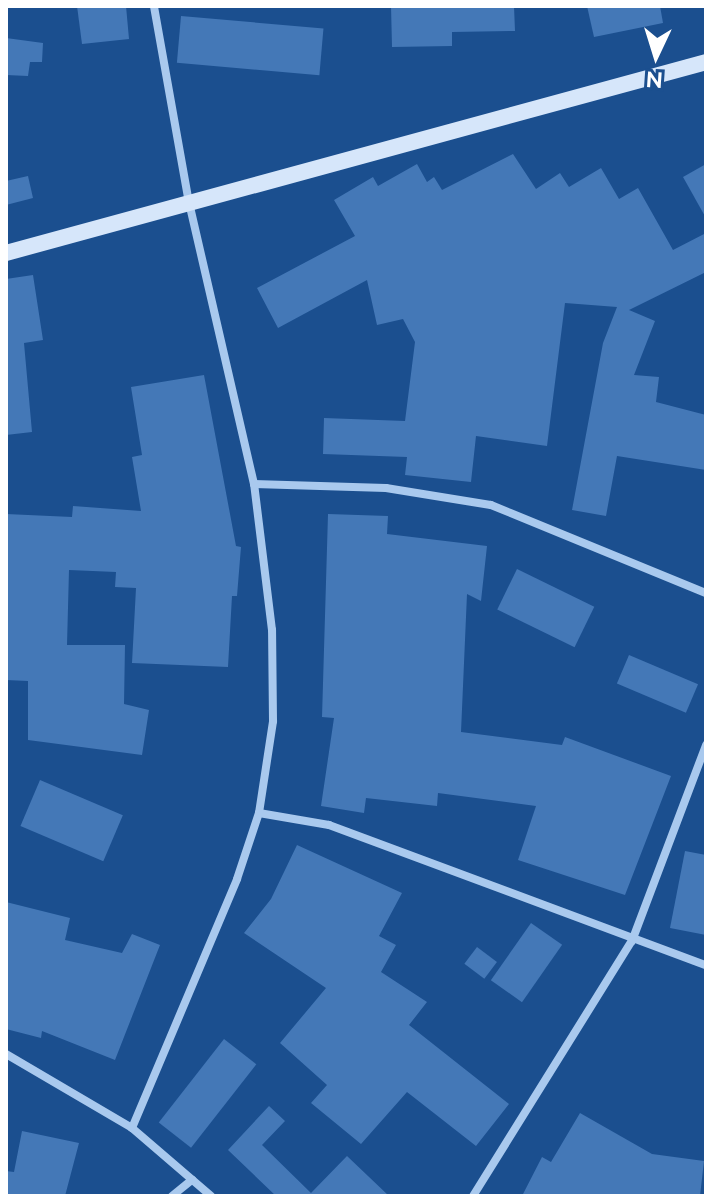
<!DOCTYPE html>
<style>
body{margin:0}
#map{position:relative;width:712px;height:1202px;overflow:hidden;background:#1b4f8f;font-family:Raleway,sans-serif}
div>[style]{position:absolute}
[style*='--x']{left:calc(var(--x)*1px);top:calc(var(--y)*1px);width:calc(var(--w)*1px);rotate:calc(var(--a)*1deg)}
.building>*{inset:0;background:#4478b7;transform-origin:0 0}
.street>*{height:8px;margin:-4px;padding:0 4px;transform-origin:4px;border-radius:4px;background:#a9c9ee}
.secondary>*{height:16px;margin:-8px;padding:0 8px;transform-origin:8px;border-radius:8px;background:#d6e6fa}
span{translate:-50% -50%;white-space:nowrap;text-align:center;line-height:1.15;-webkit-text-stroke:6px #1b4f8f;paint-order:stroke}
.frame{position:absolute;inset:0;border:8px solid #fff;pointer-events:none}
.north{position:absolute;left:616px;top:16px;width:80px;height:80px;-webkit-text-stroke:6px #1b4f8f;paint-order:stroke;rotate:184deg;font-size:22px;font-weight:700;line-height:32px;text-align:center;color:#fff}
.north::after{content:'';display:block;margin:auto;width:28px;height:36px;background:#fff;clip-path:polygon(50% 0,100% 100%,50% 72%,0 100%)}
</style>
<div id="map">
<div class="building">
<div style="clip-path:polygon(77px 6px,126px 6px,129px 39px,82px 44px)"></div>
<div style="clip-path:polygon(391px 6px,514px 6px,515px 31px,452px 32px,452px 46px,392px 47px)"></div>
<div style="clip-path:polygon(587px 6px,660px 6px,663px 23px,594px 37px)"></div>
<div style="left:181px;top:16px;width:143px;height:47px;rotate:5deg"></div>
<div style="clip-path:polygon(6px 38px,43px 43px,42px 62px,30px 62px,28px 76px,6px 75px)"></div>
<div style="clip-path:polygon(513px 154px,536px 189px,560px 173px,569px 187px,601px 168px,619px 199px,638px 188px,673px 250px,706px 233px,706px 272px,629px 310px,655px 321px,634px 375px,659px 377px,656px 402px,706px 415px,706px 470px,617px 456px,606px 516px,572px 510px,603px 343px,617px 307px,565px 303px,547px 446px,476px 436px,471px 482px,405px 475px,407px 457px,323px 454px,324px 418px,405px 421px,415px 342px,403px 319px,377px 325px,367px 280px,278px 328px,257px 288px,355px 236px,334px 200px,373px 177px,378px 186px,417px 164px,427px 182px,434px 177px,442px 190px)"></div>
<div style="clip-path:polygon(706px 164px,706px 218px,683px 177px)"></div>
<div style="clip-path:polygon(28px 176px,33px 198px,6px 205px,6px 181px)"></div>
<div style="clip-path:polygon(33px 275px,43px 340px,24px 343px,32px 432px,6px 435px,6px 279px)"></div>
<div style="clip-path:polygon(204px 375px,236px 546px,241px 547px,237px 596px,232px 596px,228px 667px,132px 663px,136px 588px,115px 587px,116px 572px,69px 570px,67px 645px,125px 645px,124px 704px,149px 710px,142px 755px,28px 740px,28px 681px,6px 680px,6px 514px,72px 517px,73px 506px,141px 511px,132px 457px,142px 455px,131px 387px)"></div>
<div style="clip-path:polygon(328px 514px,388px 516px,387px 534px,487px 546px,481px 601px,467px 594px,461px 732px,562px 745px,565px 737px,671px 776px,625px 895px,518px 860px,536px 806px,438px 793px,437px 806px,366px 798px,364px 813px,321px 806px,334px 718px,322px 717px)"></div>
<div style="left:517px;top:569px;width:86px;height:45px;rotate:26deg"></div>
<div style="left:629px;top:655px;width:75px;height:31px;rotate:23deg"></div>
<div style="left:40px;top:780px;width:90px;height:50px;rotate:23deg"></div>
<div style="clip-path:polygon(297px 845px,402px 893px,379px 936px,396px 945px,381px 972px,427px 1002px,409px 1025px,509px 1104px,476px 1146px,407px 1092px,361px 1144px,311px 1103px,327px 1085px,280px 1043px,326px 988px,244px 933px,271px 899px)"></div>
<div style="clip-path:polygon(685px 851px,706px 855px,706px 935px,670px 928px)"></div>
<div style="clip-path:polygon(6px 902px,70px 918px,65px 940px,122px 953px,132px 934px,160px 945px,115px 1060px,42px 1031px,41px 1038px,6px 1029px)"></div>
<div style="left:531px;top:923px;width:38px;height:70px;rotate:35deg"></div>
<div style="left:477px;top:947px;width:25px;height:21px;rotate:37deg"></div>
<div style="left:224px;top:1039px;width:41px;height:106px;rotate:38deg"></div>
<div style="clip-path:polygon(269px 1106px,285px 1121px,262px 1145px,311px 1193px,347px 1156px,389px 1196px,276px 1196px,228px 1150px)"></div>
<div style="clip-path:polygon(580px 1113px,652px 1154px,704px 1161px,700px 1196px,522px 1196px,542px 1157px,551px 1162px)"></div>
<div style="clip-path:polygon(22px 1131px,79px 1143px,65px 1196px,6px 1196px,6px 1171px,14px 1172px)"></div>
</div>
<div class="street">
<div style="--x:254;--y:484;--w:132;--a:1.7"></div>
<div style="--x:386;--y:488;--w:106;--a:9.2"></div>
<div style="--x:491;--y:505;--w:232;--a:22.3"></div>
<div style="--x:259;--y:813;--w:71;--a:9.7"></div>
<div style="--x:329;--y:825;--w:402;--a:20.4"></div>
<div style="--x:6;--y:1054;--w:146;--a:30.4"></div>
<div style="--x:132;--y:1128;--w:104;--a:40.7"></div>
<div style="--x:132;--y:1128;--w:270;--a:-67.1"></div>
<div style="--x:237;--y:879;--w:70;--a:-71.6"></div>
<div style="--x:259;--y:813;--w:93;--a:-81.3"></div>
<div style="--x:273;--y:721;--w:91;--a:-90.6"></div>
<div style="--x:272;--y:630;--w:147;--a:-97"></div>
<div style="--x:254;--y:484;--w:288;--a:-103"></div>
<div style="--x:189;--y:203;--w:200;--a:-100.1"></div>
<div style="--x:172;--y:1196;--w:26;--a:-39"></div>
<div style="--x:473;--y:1196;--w:301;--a:-58.1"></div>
<div style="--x:632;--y:941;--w:210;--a:-69.3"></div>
</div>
<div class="secondary">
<div style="--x:6;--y:253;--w:726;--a:-15.26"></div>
</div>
<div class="frame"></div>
<div class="north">N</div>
</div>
